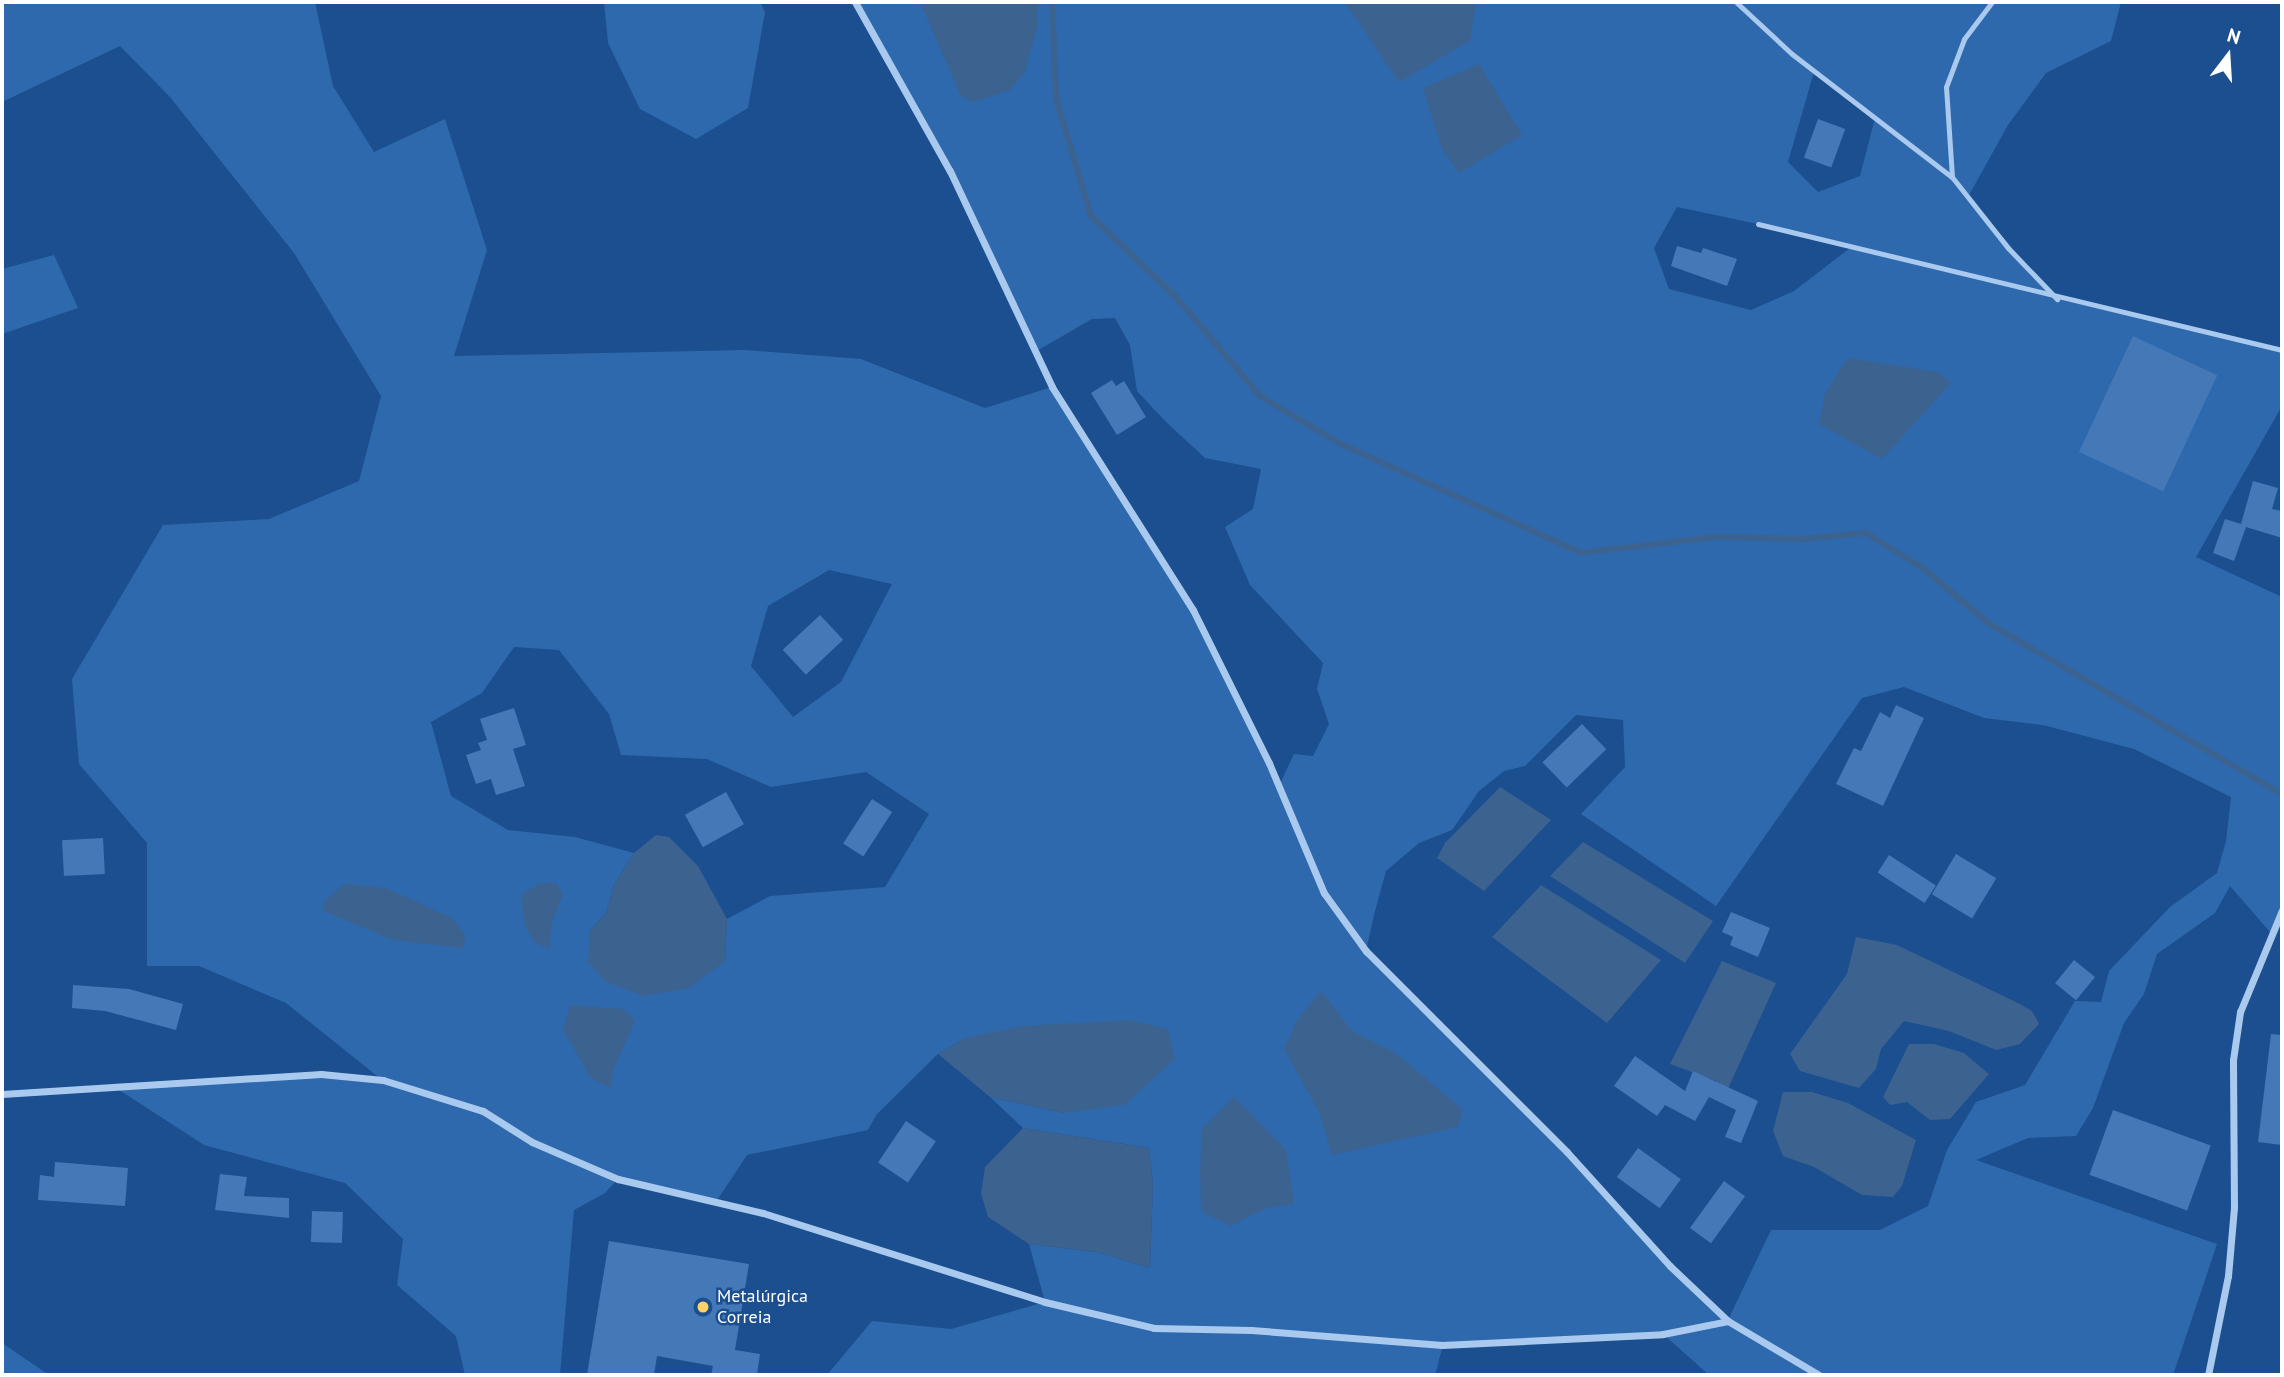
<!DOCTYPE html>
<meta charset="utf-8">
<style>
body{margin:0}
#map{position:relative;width:2284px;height:1377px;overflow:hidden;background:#1b4f8f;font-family:"PT Sans",sans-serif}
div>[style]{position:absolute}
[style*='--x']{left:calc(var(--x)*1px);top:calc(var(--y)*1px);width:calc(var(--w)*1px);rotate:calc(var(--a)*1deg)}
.green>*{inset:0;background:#2e69ad}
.water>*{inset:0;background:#3c6290}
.stream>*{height:6px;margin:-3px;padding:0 3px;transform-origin:3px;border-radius:3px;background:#3c6290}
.building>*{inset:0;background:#4478b7;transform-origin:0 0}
.lane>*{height:5px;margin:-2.5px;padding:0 2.5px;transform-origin:2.5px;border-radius:2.5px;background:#a9c9ee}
.street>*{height:7px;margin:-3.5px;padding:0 3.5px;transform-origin:3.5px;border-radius:3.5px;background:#a9c9ee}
.dots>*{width:19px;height:19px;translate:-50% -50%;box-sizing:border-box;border:4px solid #1b4f8f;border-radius:50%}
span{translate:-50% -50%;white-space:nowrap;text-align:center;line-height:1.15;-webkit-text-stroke:5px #1b4f8f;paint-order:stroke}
.poi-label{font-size:18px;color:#fff}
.left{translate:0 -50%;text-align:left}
.frame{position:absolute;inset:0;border:4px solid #fff;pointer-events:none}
.north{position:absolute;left:2193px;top:21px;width:70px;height:70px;-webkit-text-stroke:5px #1b4f8f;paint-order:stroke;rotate:17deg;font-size:19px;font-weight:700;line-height:28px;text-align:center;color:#fff}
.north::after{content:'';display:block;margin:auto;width:24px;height:32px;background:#fff;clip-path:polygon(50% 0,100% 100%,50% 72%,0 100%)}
</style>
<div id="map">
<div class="green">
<div style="clip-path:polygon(evenodd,2px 2px,315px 2px,333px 86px,374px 152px,445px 119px,487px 250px,454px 356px,745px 350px,861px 359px,985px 408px,1052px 387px,1193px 610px,1279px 786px,1294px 754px,1313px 756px,1329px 724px,1317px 689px,1323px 663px,1250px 585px,1225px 527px,1253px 509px,1261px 469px,1205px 458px,1166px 422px,1137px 391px,1130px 345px,1115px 318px,1092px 319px,1035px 352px,950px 171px,855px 2px,2121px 2px,2111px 41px,2046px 73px,2008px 125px,1968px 197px,2057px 299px,2282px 350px,2282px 406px,2196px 557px,2282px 597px,2282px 926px,2270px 932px,2230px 886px,2215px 913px,2157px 954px,2144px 994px,2124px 1023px,2093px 1108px,2076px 1136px,2028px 1138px,1976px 1160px,2217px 1244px,2173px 1375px,1709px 1375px,1663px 1334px,1443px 1345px,1435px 1375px,827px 1375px,872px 1321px,951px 1329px,1045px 1302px,1029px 1244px,1097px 1252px,1150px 1268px,1153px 1183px,1149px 1148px,1023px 1128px,990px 1097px,1064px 1113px,966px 1038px,938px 1054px,877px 1114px,868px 1130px,747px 1155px,716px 1202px,618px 1179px,605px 1193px,574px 1210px,560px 1375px,465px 1375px,456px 1336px,397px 1285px,403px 1239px,345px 1183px,204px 1145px,110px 1084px,321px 1074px,382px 1080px,286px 1003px,199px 966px,147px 966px,147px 843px,79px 764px,72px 679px,163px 525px,269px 519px,359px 481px,381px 396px,294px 253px,170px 97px,120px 46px,2px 102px,2px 2px,1814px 72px,1875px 118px,1860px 176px,1818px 192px,1788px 162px,1814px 72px,2px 2px,1677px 207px,1758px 224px,1850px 248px,1794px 291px,1751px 310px,1669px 289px,1654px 248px,1677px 207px,2px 2px,829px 570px,892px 584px,841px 682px,793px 717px,751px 666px,768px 606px,829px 570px,2px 2px,514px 647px,559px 650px,609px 714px,621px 755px,707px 759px,771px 787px,866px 772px,929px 814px,885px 887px,770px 896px,727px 919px,725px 961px,590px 931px,606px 913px,614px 885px,634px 853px,575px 837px,508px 830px,451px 796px,431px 722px,482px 693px,514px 647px,2px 2px,1904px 687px,1984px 718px,2043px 725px,2134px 749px,2231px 797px,2226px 841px,2217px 873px,2170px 907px,2109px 971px,2101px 1002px,2075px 1001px,2025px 1085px,1976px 1102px,1947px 1150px,1928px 1206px,1880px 1230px,1771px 1230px,1728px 1320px,1670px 1266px,1567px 1152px,1366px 951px,1374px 915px,1386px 871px,1419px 843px,1452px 830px,1479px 791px,1504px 771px,1525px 766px,1576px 715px,1623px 720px,1625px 767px,1581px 814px,1716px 906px,1862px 698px,1904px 687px)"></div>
<div style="clip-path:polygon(604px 2px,760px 2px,765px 12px,748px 108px,696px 139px,640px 109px,608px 43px)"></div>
<div style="clip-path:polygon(54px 255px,78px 308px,2px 334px,2px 269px)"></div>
<div style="clip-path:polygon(2px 1343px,49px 1375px,2px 1375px)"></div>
</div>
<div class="water">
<div style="clip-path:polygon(920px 2px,1038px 2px,1037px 28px,1025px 71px,1010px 90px,974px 102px,961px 96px)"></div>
<div style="clip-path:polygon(1345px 2px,1476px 2px,1476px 3px,1470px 41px,1399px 82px)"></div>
<div style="clip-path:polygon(1479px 64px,1522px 135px,1459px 173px,1442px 149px,1423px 88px)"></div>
<div style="clip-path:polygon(1847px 358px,1938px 372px,1951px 383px,1882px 459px,1819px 424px,1825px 394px)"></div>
<div style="clip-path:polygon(1500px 787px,1551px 820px,1484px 891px,1437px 858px,1445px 843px)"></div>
<div style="clip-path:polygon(656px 835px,669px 837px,698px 866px,727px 919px,725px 961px,689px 988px,644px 996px,606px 982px,588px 962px,590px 931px,606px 913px,614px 885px,634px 853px)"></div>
<div style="clip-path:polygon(1583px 842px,1713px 921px,1685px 963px,1550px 876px)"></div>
<div style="clip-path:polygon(540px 883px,556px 883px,563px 894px,551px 925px,550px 949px,535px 943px,525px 926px,521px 895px)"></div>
<div style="clip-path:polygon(345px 884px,386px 888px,452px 918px,465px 935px,464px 948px,393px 940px,324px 911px,323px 902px)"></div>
<div style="clip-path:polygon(1541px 885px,1661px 960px,1607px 1023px,1492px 937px)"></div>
<div style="clip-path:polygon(1856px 937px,1897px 945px,2018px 1003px,2032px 1011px,2039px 1024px,2020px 1044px,1996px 1050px,1949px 1031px,1904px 1021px,1881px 1049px,1876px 1069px,1859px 1088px,1800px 1071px,1790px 1054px,1847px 974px)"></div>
<div style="clip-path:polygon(1722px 961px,1776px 983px,1727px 1091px,1714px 1087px,1716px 1081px,1670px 1064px)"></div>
<div style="clip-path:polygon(1321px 991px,1352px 1031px,1397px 1054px,1463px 1110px,1458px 1127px,1332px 1155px,1319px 1112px,1284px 1049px,1296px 1022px)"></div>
<div style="clip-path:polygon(570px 1005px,624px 1009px,635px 1021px,613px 1070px,611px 1088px,591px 1078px,563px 1030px)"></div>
<div style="clip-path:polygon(1129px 1020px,1168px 1029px,1175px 1059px,1124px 1105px,1064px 1113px,990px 1097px,938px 1054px,966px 1038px,1023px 1026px)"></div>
<div style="clip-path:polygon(1909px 1044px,1934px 1044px,1964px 1053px,1989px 1074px,1950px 1119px,1930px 1120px,1907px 1102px,1890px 1105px,1883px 1097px)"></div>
<div style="clip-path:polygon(1783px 1092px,1812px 1092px,1848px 1103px,1916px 1140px,1902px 1186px,1893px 1197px,1862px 1195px,1814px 1167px,1783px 1156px,1773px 1131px)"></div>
<div style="clip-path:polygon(1234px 1097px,1286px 1150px,1294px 1204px,1266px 1208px,1231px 1226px,1201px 1211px,1200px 1171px,1202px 1129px)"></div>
<div style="clip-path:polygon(1023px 1128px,1149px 1148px,1153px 1183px,1150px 1268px,1097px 1252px,1029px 1244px,988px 1217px,981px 1193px,985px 1167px)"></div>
</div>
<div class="stream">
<div style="--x:1052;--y:2;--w:96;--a:87.6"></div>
<div style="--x:1056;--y:98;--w:123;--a:73.5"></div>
<div style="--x:1091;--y:216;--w:116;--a:43.6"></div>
<div style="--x:1175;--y:296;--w:131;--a:49.6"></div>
<div style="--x:1260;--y:396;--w:94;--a:30.7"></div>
<div style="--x:1341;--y:444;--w:264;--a:24.4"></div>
<div style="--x:1581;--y:553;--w:134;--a:-6.9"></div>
<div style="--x:1714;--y:537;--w:90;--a:1.3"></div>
<div style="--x:1804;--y:539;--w:62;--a:-5.5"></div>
<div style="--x:1866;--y:533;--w:67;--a:31.6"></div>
<div style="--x:1923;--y:568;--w:85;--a:40.2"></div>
<div style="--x:1988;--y:623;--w:340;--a:30.2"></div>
</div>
<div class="building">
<div style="left:1818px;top:119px;width:29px;height:41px;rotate:20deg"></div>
<div style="clip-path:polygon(1677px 246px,1701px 253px,1703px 248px,1737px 259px,1727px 286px,1671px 266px)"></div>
<div style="left:2133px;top:336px;width:93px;height:128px;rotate:25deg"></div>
<div style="clip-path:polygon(1112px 380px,1116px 386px,1124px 381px,1146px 417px,1117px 435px,1091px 393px)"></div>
<div style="clip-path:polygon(2253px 481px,2278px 488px,2272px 509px,2282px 511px,2282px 538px,2246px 527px,2234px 561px,2213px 553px,2225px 519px,2241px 524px)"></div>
<div style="left:820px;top:615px;width:34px;height:51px;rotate:47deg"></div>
<div style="clip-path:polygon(1896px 705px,1924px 718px,1883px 806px,1836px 784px,1854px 748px,1861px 751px,1880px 712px,1890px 718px)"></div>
<div style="clip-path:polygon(514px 708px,526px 745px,513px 749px,525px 786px,496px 795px,491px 779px,476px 784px,466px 755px,481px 750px,478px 743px,487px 740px,480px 719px)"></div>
<div style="left:1582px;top:724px;width:35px;height:55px;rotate:46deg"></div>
<div style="left:726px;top:792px;width:37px;height:47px;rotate:61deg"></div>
<div style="left:872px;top:799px;width:24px;height:53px;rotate:33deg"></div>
<div style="left:103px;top:838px;width:36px;height:41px;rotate:87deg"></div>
<div style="left:1956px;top:854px;width:47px;height:47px;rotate:31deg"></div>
<div style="left:1889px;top:855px;width:56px;height:21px;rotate:33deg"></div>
<div style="clip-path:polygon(1731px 912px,1770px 928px,1758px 957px,1730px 945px,1733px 937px,1722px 932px)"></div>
<div style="left:2074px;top:960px;width:27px;height:30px;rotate:39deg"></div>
<div style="clip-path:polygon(73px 985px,129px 989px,183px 1004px,176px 1030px,105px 1011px,72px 1008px)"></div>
<div style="clip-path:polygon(2271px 1034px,2282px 1035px,2282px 1145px,2258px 1142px)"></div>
<div style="clip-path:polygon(1635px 1056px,1685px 1091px,1693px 1071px,1758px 1101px,1741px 1143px,1725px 1137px,1736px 1110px,1709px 1097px,1695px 1121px,1665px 1105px,1657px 1116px,1614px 1086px)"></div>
<div style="left:2113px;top:1110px;width:104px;height:69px;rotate:20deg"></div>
<div style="left:906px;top:1121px;width:36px;height:50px;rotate:34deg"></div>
<div style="left:1638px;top:1148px;width:53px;height:36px;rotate:36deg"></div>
<div style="clip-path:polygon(55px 1162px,128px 1168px,125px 1206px,38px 1200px,40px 1175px,54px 1177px)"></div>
<div style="clip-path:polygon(220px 1174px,247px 1177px,244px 1196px,289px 1198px,289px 1218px,215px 1210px)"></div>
<div style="left:1724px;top:1181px;width:26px;height:58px;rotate:36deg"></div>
<div style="left:312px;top:1211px;width:31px;height:31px;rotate:2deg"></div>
<div style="clip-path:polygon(609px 1241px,749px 1264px,735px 1350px,760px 1354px,757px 1375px,711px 1375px,713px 1366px,657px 1356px,654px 1375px,587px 1375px)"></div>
</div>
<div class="lane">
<div style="--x:1736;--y:2;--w:76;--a:42.9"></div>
<div style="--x:1792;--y:54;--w:202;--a:37.6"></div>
<div style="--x:1952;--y:177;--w:90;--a:51.7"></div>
<div style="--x:2008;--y:248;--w:71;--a:46.1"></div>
<div style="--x:1952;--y:177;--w:90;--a:-93.8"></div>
<div style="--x:1946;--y:87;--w:51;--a:-69.4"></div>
<div style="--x:1964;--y:39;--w:46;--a:-52.9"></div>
<div style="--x:1758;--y:224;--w:539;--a:13.52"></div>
</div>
<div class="street">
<div style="--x:855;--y:2;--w:194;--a:60.7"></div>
<div style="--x:950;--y:171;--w:239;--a:64.7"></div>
<div style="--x:1052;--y:387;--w:264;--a:57.7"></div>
<div style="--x:1193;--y:610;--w:171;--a:63.6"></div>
<div style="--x:1269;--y:763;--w:141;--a:67.1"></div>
<div style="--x:1324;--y:893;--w:72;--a:54.1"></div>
<div style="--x:1366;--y:951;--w:284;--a:45"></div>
<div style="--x:1567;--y:1152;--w:154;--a:47.9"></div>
<div style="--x:1670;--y:1266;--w:80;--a:43.5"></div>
<div style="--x:1728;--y:1321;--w:106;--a:30.7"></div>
<div style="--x:2;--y:1094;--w:320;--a:-3.6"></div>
<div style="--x:321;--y:1074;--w:62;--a:5.5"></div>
<div style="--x:383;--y:1080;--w:105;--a:17.2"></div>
<div style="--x:483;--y:1111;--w:58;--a:32.3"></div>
<div style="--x:532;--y:1142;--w:94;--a:23.3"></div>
<div style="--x:618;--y:1179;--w:149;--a:13.2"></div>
<div style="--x:763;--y:1213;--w:296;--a:17.5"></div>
<div style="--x:1045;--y:1302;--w:112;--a:13.4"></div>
<div style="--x:1154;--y:1328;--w:97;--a:1.2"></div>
<div style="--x:1251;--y:1330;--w:192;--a:4.5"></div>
<div style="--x:1442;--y:1345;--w:221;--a:-2.8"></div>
<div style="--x:1663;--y:1334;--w:66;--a:-11.3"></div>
<div style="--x:2208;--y:1375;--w:101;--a:-78.6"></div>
<div style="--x:2228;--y:1276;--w:69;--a:-85"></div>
<div style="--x:2234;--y:1207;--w:147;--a:-90.4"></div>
<div style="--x:2233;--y:1060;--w:49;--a:-81.7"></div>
<div style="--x:2240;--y:1012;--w:110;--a:-67.6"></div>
</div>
<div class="dots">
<div style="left:703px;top:1307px;background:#ffd166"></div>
</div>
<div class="poi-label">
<span class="left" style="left:717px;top:1307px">Metalúrgica<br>Correia</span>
</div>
<div class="frame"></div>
<div class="north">N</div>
</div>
